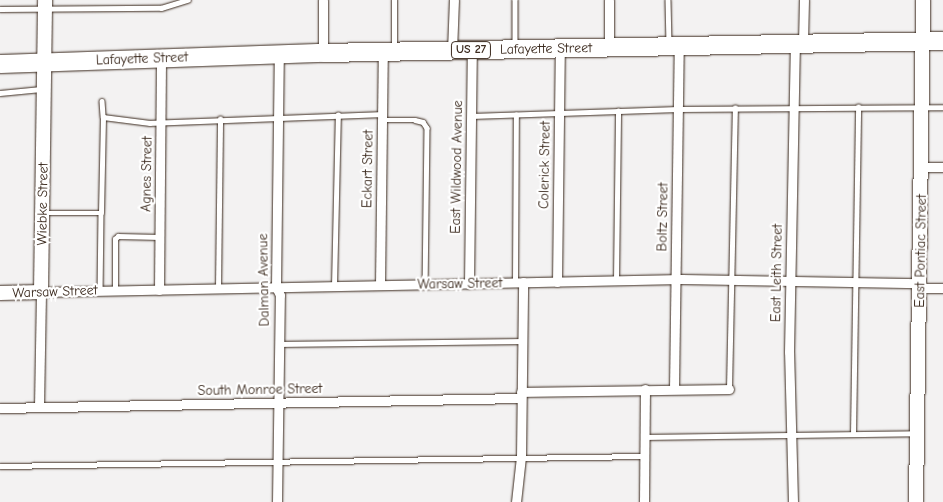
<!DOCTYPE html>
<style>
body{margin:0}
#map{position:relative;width:943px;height:502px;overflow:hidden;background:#f3f2f2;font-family:"Comic Neue",sans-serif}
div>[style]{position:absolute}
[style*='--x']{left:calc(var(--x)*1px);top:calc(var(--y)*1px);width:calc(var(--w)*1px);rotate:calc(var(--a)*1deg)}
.roads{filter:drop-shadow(0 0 1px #3b2a1e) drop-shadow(0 0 1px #3b2a1e)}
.lane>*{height:4.5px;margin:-2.25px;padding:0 2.25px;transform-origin:2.25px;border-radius:2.25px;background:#fff}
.street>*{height:9px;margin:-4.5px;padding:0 4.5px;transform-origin:4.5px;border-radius:4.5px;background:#fff}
.secondary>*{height:14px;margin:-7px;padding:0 7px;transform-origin:7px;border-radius:7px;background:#fff}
.highway>*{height:18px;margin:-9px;padding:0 9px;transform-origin:9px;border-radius:9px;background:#fff}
span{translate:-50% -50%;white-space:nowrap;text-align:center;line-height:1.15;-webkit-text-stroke:4.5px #fff;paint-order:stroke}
.shield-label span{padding:1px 4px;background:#fff;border:1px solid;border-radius:4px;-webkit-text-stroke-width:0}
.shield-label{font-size:12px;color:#3b2a1e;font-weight:700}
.street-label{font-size:14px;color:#3b2a1e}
</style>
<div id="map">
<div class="roads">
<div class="lane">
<div style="--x:515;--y:0;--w:46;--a:90"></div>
<div style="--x:668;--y:0;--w:44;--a:88.7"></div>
<div style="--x:0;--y:9;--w:161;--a:-0.4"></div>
<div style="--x:161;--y:8;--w:28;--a:-17"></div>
<div style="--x:394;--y:49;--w:49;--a:-90"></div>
<div style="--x:0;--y:93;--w:41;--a:-5.6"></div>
<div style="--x:102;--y:101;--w:16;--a:86"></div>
<div style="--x:471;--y:116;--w:207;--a:-1.9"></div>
<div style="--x:678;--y:109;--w:265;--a:-0.4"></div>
<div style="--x:382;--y:120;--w:33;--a:0"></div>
<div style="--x:415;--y:120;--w:8;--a:14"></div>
<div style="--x:423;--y:122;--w:7;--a:56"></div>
<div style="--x:427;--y:128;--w:157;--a:90.7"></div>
<div style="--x:45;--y:213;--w:56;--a:0"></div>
<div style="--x:101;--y:213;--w:77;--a:90.7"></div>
<div style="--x:101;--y:213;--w:96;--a:-88.8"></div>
<div style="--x:103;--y:117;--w:47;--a:7.3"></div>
<div style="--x:150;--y:123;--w:232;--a:-2.2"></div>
<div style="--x:616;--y:280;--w:169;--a:-89.3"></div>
<div style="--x:515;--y:283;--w:168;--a:-89.7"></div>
<div style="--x:334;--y:286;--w:171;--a:-88.7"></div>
<div style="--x:218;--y:288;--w:169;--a:-89.3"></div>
<div style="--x:115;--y:290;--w:51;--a:-90"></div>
<div style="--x:115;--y:239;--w:4;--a:-45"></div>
<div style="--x:118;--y:236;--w:42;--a:1.4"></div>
<div style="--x:279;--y:344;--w:243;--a:-0.7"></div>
<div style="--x:729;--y:389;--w:281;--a:-88.8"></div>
<div style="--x:853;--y:434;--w:327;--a:-89.1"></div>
<div style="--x:645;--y:437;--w:271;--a:-0.8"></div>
<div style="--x:0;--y:466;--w:644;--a:-0.89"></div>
</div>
<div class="street">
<div style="--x:609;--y:0;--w:48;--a:90"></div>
<div style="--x:803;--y:43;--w:43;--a:-88.7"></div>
<div style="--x:452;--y:51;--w:51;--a:-87.8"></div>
<div style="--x:323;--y:53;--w:53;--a:-90"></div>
<div style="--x:921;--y:167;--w:22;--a:0"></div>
<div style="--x:557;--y:282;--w:233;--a:-89.3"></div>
<div style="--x:469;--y:284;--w:234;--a:-89.3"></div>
<div style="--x:380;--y:285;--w:233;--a:-89.3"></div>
<div style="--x:920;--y:288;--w:23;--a:0"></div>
<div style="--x:159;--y:290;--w:232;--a:-89.5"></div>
<div style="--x:674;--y:389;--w:342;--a:-89.2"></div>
<div style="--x:521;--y:392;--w:208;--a:-0.8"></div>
<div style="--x:39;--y:407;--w:115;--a:-89"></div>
<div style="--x:41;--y:292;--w:641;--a:-1.16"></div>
<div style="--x:682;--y:279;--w:238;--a:1"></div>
<div style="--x:0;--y:408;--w:521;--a:-1.1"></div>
<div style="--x:277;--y:502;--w:207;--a:-89.2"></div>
<div style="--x:280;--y:295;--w:9;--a:-117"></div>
<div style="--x:276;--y:287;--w:231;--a:-89.3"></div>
<div style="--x:516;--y:502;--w:45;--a:-83.7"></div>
<div style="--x:521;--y:457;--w:175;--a:-89.3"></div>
<div style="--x:644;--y:502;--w:113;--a:-89.5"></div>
<div style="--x:793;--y:502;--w:150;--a:-91.5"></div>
<div style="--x:789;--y:352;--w:309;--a:-88.9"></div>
</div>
<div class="secondary">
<div style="--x:0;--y:293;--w:41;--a:-1.4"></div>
<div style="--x:41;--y:292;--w:292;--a:-89.2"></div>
<div style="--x:916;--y:502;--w:502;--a:-89.2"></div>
</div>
<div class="highway">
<div style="--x:0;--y:64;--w:323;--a:-2"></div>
<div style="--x:323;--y:53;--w:620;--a:-1.11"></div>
</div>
</div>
<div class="shield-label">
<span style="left:471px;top:50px">US 27</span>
</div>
<div class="street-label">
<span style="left:546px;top:49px;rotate:-1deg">Lafayette Street</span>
<span style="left:142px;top:59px;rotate:-2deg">Lafayette Street</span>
<span style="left:545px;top:165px;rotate:-89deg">Colerick Street</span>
<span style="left:457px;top:167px;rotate:-89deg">East Wildwood Avenue</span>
<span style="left:368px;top:169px;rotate:-89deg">Eckart Street</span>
<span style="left:147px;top:174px;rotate:-89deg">Agnes Street</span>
<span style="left:43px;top:204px;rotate:-89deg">Wiebke Street</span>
<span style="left:663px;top:217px;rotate:-89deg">Boltz Street</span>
<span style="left:921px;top:251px;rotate:-89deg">East Pontiac Street</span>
<span style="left:777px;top:273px;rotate:-89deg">East Leith Street</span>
<span style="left:264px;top:280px;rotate:-91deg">Dalman Avenue</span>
<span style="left:460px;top:284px;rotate:-1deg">Warsaw Street</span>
<span style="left:55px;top:292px;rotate:-2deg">Warsaw Street</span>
<span style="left:260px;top:390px;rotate:-1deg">South Monroe Street</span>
</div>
</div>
